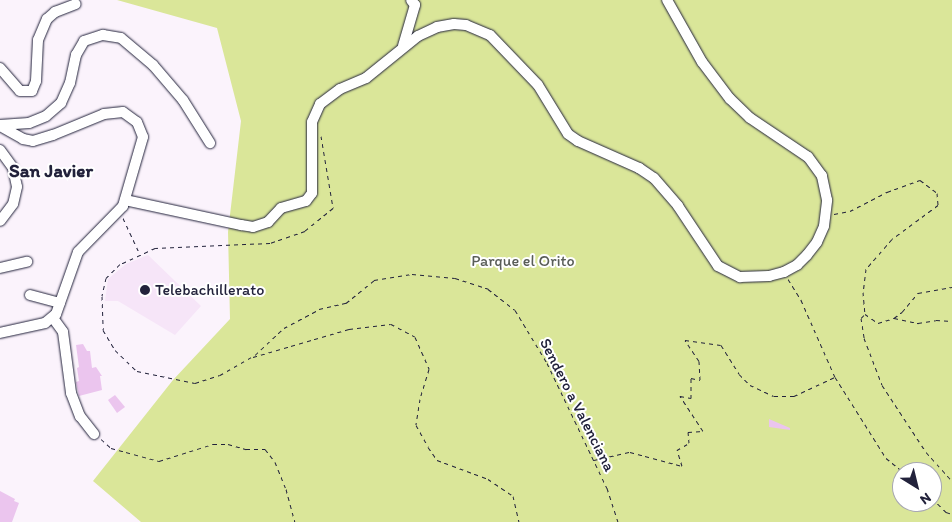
<!DOCTYPE html>
<style>
body{margin:0}
#map{position:relative;width:952px;height:522px;overflow:hidden;background:#fbf3fc;font-family:Itim,sans-serif}
div>[style]{position:absolute}
[style*='--x']{left:calc(var(--x)*1px);top:calc(var(--y)*1px);width:calc(var(--w)*1px);rotate:calc(var(--a)*1deg)}
.built>*{inset:0;background:#f6e5f8}
.green>*{inset:0;background:#dae699}
.building>*{inset:0;background:#ebc5ee}
.path>*{height:1px;margin-top:-0.5px;transform-origin:0;background:repeating-linear-gradient(90deg,#22223b 0 4px,transparent 0 8px)}
.roads{filter:drop-shadow(0 0 1px #22223b) drop-shadow(0 0 1px #22223b)}
.minor>*{height:10px;margin:-5px;padding:0 5px;transform-origin:5px;border-radius:5px;background:#fff}
.dots>*{width:14px;height:14px;translate:-50% -50%;box-sizing:border-box;border:2px solid #fff;border-radius:50%}
span{translate:-50% -50%;white-space:nowrap;text-align:center;line-height:1.15;-webkit-text-stroke:4px #fff;paint-order:stroke}
.park-label{font-size:16px;color:#595d57}
.poi-label{font-size:16px;color:#22223b}
.left{translate:0 -50%;text-align:left}
.street-label{font-size:16px;color:#22223b}
.quarter-label{font-size:19px;color:#22223b;font-weight:700}
.north{position:absolute;left:892px;top:462px;width:50px;height:50px;box-sizing:border-box;background:#fff;border:1px solid #a7a7b1;border-radius:50%;rotate:144deg;font-size:14px;font-weight:700;line-height:20px;text-align:center;color:#22223b}
.north::after{content:'';display:block;margin:auto;width:18px;height:22px;background:#22223b;clip-path:polygon(50% 0,100% 100%,50% 72%,0 100%)}
</style>
<div id="map">
<div class="built">
<div style="clip-path:polygon(148px 255px,201px 306px,175px 335px,118px 301px,105px 301px,108px 279px,126px 264px)"></div>
</div>
<div class="green">
<div style="clip-path:polygon(evenodd,117px 0,952px 0,952px 522px,141px 522px,93px 481px,173px 380px,230px 319px,228px 232px,241px 121px,217px 28px,117px 0,902px 472px,932px 472px,932px 502px,902px 502px,902px 472px)"></div>
</div>
<div class="building">
<div style="clip-path:polygon(83px 344px,87px 351px,90px 351px,92px 368px,96px 367px,102px 376px,100px 376px,102px 390px,79px 396px,76px 382px,79px 381px,77px 368px,79px 367px,76px 345px)"></div>
<div style="clip-path:polygon(115px 395px,125px 407px,117px 413px,108px 400px)"></div>
<div style="clip-path:polygon(769px 419px,790px 428px,790px 430px,769px 427px)"></div>
<div style="clip-path:polygon(0 491px,15px 499px,14px 501px,19px 503px,12px 522px,0 522px)"></div>
</div>
<div class="path">
<div style="--x:321;--y:136;--w:73;--a:80.5"></div>
<div style="--x:333;--y:208;--w:36;--a:141"></div>
<div style="--x:305;--y:231;--w:37;--a:161"></div>
<div style="--x:270;--y:243;--w:115;--a:177.5"></div>
<div style="--x:155;--y:248;--w:38;--a:155"></div>
<div style="--x:120;--y:264;--w:20;--a:135"></div>
<div style="--x:106;--y:278;--w:18;--a:103"></div>
<div style="--x:102;--y:296;--w:34;--a:88"></div>
<div style="--x:103;--y:330;--w:23;--a:59"></div>
<div style="--x:115;--y:350;--w:30;--a:44"></div>
<div style="--x:137;--y:371;--w:59;--a:11.7"></div>
<div style="--x:195;--y:383;--w:26;--a:-18"></div>
<div style="--x:220;--y:375;--w:40;--a:-29.7"></div>
<div style="--x:255;--y:355;--w:40;--a:-43"></div>
<div style="--x:284;--y:328;--w:40;--a:-28"></div>
<div style="--x:319;--y:309;--w:28;--a:-13"></div>
<div style="--x:346;--y:303;--w:36;--a:-39"></div>
<div style="--x:374;--y:280;--w:38;--a:-9"></div>
<div style="--x:412;--y:274;--w:43;--a:5.3"></div>
<div style="--x:455;--y:278;--w:35;--a:18"></div>
<div style="--x:488;--y:289;--w:34;--a:38"></div>
<div style="--x:515;--y:310;--w:62;--a:58.9"></div>
<div style="--x:547;--y:363;--w:139;--a:64.4"></div>
<div style="--x:607;--y:488;--w:36;--a:72"></div>
<div style="--x:834;--y:214;--w:16;--a:-11"></div>
<div style="--x:850;--y:211;--w:42;--a:-27.2"></div>
<div style="--x:887;--y:192;--w:35;--a:-20"></div>
<div style="--x:920;--y:180;--w:21;--a:37"></div>
<div style="--x:937;--y:193;--w:12;--a:85"></div>
<div style="--x:938;--y:205;--w:57;--a:143.5"></div>
<div style="--x:892;--y:239;--w:40;--a:131"></div>
<div style="--x:866;--y:269;--w:23;--a:97"></div>
<div style="--x:863;--y:292;--w:22;--a:85"></div>
<div style="--x:865;--y:314;--w:16;--a:35"></div>
<div style="--x:878;--y:323;--w:17;--a:-17"></div>
<div style="--x:894;--y:318;--w:10;--a:-37"></div>
<div style="--x:902;--y:312;--w:25;--a:-50"></div>
<div style="--x:918;--y:293;--w:35;--a:-10"></div>
<div style="--x:123;--y:218;--w:38;--a:65"></div>
<div style="--x:788;--y:279;--w:25;--a:58"></div>
<div style="--x:801;--y:300;--w:84;--a:66.2"></div>
<div style="--x:835;--y:377;--w:96;--a:57.8"></div>
<div style="--x:886;--y:458;--w:22;--a:39"></div>
<div style="--x:864;--y:315;--w:4;--a:135"></div>
<div style="--x:861;--y:318;--w:20;--a:81"></div>
<div style="--x:864;--y:338;--w:50;--a:69"></div>
<div style="--x:882;--y:385;--w:80;--a:56.7"></div>
<div style="--x:926;--y:452;--w:39;--a:48"></div>
<div style="--x:894;--y:318;--w:25;--a:12"></div>
<div style="--x:918;--y:323;--w:18;--a:-9"></div>
<div style="--x:936;--y:320;--w:16;--a:4"></div>
<div style="--x:253;--y:357;--w:100;--a:-16.3"></div>
<div style="--x:349;--y:329;--w:42;--a:-6.8"></div>
<div style="--x:391;--y:324;--w:27;--a:28"></div>
<div style="--x:415;--y:337;--w:35;--a:66"></div>
<div style="--x:429;--y:369;--w:31;--a:107"></div>
<div style="--x:420;--y:399;--w:26;--a:99"></div>
<div style="--x:416;--y:425;--w:25;--a:61"></div>
<div style="--x:428;--y:447;--w:16;--a:55"></div>
<div style="--x:437;--y:460;--w:54;--a:20.4"></div>
<div style="--x:488;--y:479;--w:30;--a:34"></div>
<div style="--x:513;--y:496;--w:27;--a:77"></div>
<div style="--x:101;--y:439;--w:13;--a:42"></div>
<div style="--x:111;--y:448;--w:50;--a:15.2"></div>
<div style="--x:159;--y:461;--w:57;--a:-17.5"></div>
<div style="--x:213;--y:444;--w:15;--a:0"></div>
<div style="--x:228;--y:444;--w:19;--a:16"></div>
<div style="--x:246;--y:449;--w:19;--a:0"></div>
<div style="--x:265;--y:449;--w:16;--a:52"></div>
<div style="--x:275;--y:462;--w:29;--a:68"></div>
<div style="--x:286;--y:489;--w:34;--a:75"></div>
<div style="--x:594;--y:460;--w:37;--a:-13"></div>
<div style="--x:630;--y:452;--w:54;--a:15.1"></div>
<div style="--x:682;--y:466;--w:17;--a:-107"></div>
<div style="--x:677;--y:450;--w:14;--a:-30"></div>
<div style="--x:689;--y:443;--w:11;--a:-95"></div>
<div style="--x:688;--y:432;--w:15;--a:-4"></div>
<div style="--x:703;--y:431;--w:42;--a:-123.3"></div>
<div style="--x:680;--y:396;--w:11;--a:10"></div>
<div style="--x:691;--y:398;--w:20;--a:-90"></div>
<div style="--x:691;--y:378;--w:9;--a:13"></div>
<div style="--x:700;--y:380;--w:19;--a:-93"></div>
<div style="--x:699;--y:361;--w:25;--a:-124"></div>
<div style="--x:685;--y:340;--w:36;--a:8"></div>
<div style="--x:721;--y:345;--w:34;--a:58"></div>
<div style="--x:739;--y:374;--w:16;--a:45"></div>
<div style="--x:750;--y:385;--w:26;--a:25"></div>
<div style="--x:774;--y:396;--w:20;--a:0"></div>
<div style="--x:794;--y:396;--w:45;--a:-24.9"></div>
<div style="--x:932;--y:498;--w:20;--a:45"></div>
<div style="--x:946;--y:512;--w:6;--a:18"></div>
</div>
<div class="roads">
<div class="minor">
<div style="--x:403;--y:46;--w:43;--a:-73.7"></div>
<div style="--x:415;--y:5;--w:6;--a:-129"></div>
<div style="--x:0;--y:68;--w:30;--a:49"></div>
<div style="--x:20;--y:91;--w:12;--a:0"></div>
<div style="--x:32;--y:91;--w:11;--a:-68"></div>
<div style="--x:36;--y:81;--w:41;--a:-87.2"></div>
<div style="--x:38;--y:40;--w:23;--a:-67"></div>
<div style="--x:47;--y:19;--w:11;--a:-41"></div>
<div style="--x:55;--y:12;--w:22;--a:-21"></div>
<div style="--x:0;--y:125;--w:29;--a:-4"></div>
<div style="--x:29;--y:123;--w:18;--a:-22"></div>
<div style="--x:46;--y:116;--w:20;--a:-41"></div>
<div style="--x:61;--y:103;--w:22;--a:-66"></div>
<div style="--x:70;--y:83;--w:29;--a:-78"></div>
<div style="--x:76;--y:55;--w:16;--a:-60"></div>
<div style="--x:84;--y:41;--w:20;--a:-18"></div>
<div style="--x:103;--y:35;--w:18;--a:9"></div>
<div style="--x:121;--y:38;--w:42;--a:40.2"></div>
<div style="--x:153;--y:65;--w:46;--a:49.4"></div>
<div style="--x:183;--y:100;--w:51;--a:57.9"></div>
<div style="--x:0;--y:126;--w:26;--a:29"></div>
<div style="--x:23;--y:139;--w:10;--a:11"></div>
<div style="--x:33;--y:141;--w:21;--a:-17"></div>
<div style="--x:53;--y:135;--w:55;--a:-22.4"></div>
<div style="--x:104;--y:114;--w:19;--a:-6"></div>
<div style="--x:123;--y:112;--w:17;--a:36"></div>
<div style="--x:137;--y:122;--w:16;--a:68"></div>
<div style="--x:143;--y:137;--w:72;--a:106.2"></div>
<div style="--x:123;--y:206;--w:64;--a:134.4"></div>
<div style="--x:78;--y:252;--w:66;--a:109.5"></div>
<div style="--x:56;--y:314;--w:14;--a:141"></div>
<div style="--x:45;--y:323;--w:46;--a:167.5"></div>
<div style="--x:0;--y:150;--w:22;--a:54"></div>
<div style="--x:13;--y:168;--w:19;--a:78"></div>
<div style="--x:17;--y:187;--w:17;--a:103"></div>
<div style="--x:13;--y:204;--w:21;--a:127"></div>
<div style="--x:125;--y:200;--w:119;--a:12.2"></div>
<div style="--x:241;--y:225;--w:12;--a:9"></div>
<div style="--x:253;--y:227;--w:16;--a:-18"></div>
<div style="--x:268;--y:222;--w:19;--a:-47"></div>
<div style="--x:281;--y:208;--w:26;--a:-16"></div>
<div style="--x:306;--y:201;--w:10;--a:-53"></div>
<div style="--x:312;--y:193;--w:71;--a:-90"></div>
<div style="--x:312;--y:122;--w:20;--a:-66"></div>
<div style="--x:320;--y:104;--w:25;--a:-37"></div>
<div style="--x:340;--y:89;--w:28;--a:-23"></div>
<div style="--x:366;--y:78;--w:67;--a:-38.9"></div>
<div style="--x:418;--y:36;--w:21;--a:-25"></div>
<div style="--x:437;--y:27;--w:17;--a:-10"></div>
<div style="--x:454;--y:24;--w:12;--a:5"></div>
<div style="--x:466;--y:25;--w:26;--a:23"></div>
<div style="--x:490;--y:35;--w:69;--a:46.2"></div>
<div style="--x:538;--y:85;--w:57;--a:58.5"></div>
<div style="--x:568;--y:134;--w:12;--a:35"></div>
<div style="--x:578;--y:141;--w:67;--a:23.9"></div>
<div style="--x:639;--y:168;--w:18;--a:34"></div>
<div style="--x:654;--y:178;--w:37;--a:49"></div>
<div style="--x:678;--y:206;--w:72;--a:56.3"></div>
<div style="--x:718;--y:266;--w:25;--a:27"></div>
<div style="--x:740;--y:277;--w:29;--a:-2"></div>
<div style="--x:769;--y:276;--w:16;--a:-15"></div>
<div style="--x:784;--y:272;--w:15;--a:-28"></div>
<div style="--x:797;--y:265;--w:14;--a:-45"></div>
<div style="--x:807;--y:255;--w:16;--a:-52"></div>
<div style="--x:817;--y:242;--w:17;--a:-66"></div>
<div style="--x:824;--y:226;--w:26;--a:-83"></div>
<div style="--x:827;--y:200;--w:25;--a:-102"></div>
<div style="--x:822;--y:176;--w:24;--a:-126"></div>
<div style="--x:808;--y:157;--w:70;--a:-146.1"></div>
<div style="--x:750;--y:118;--w:28;--a:-136"></div>
<div style="--x:730;--y:99;--w:46;--a:-127.1"></div>
<div style="--x:702;--y:62;--w:71;--a:-119.4"></div>
<div style="--x:0;--y:268;--w:28;--a:-13"></div>
<div style="--x:30;--y:295;--w:31;--a:15"></div>
<div style="--x:53;--y:318;--w:17;--a:54"></div>
<div style="--x:63;--y:332;--w:62;--a:82.5"></div>
<div style="--x:71;--y:393;--w:25;--a:69"></div>
<div style="--x:80;--y:416;--w:23;--a:52"></div>
</div>
</div>
<div class="dots">
<div style="left:145px;top:290px;background:#22223b"></div>
</div>
<div class="park-label">
<span style="left:523px;top:261px">Parque el Orito</span>
</div>
<div class="poi-label">
<span class="left" style="left:155px;top:290px">Telebachillerato</span>
</div>
<div class="street-label">
<span style="left:577px;top:405px;rotate:63deg">Sendero a Valenciana</span>
</div>
<div class="quarter-label">
<span style="left:51px;top:171px">San Javier</span>
</div>
<div class="north">N</div>
</div>
